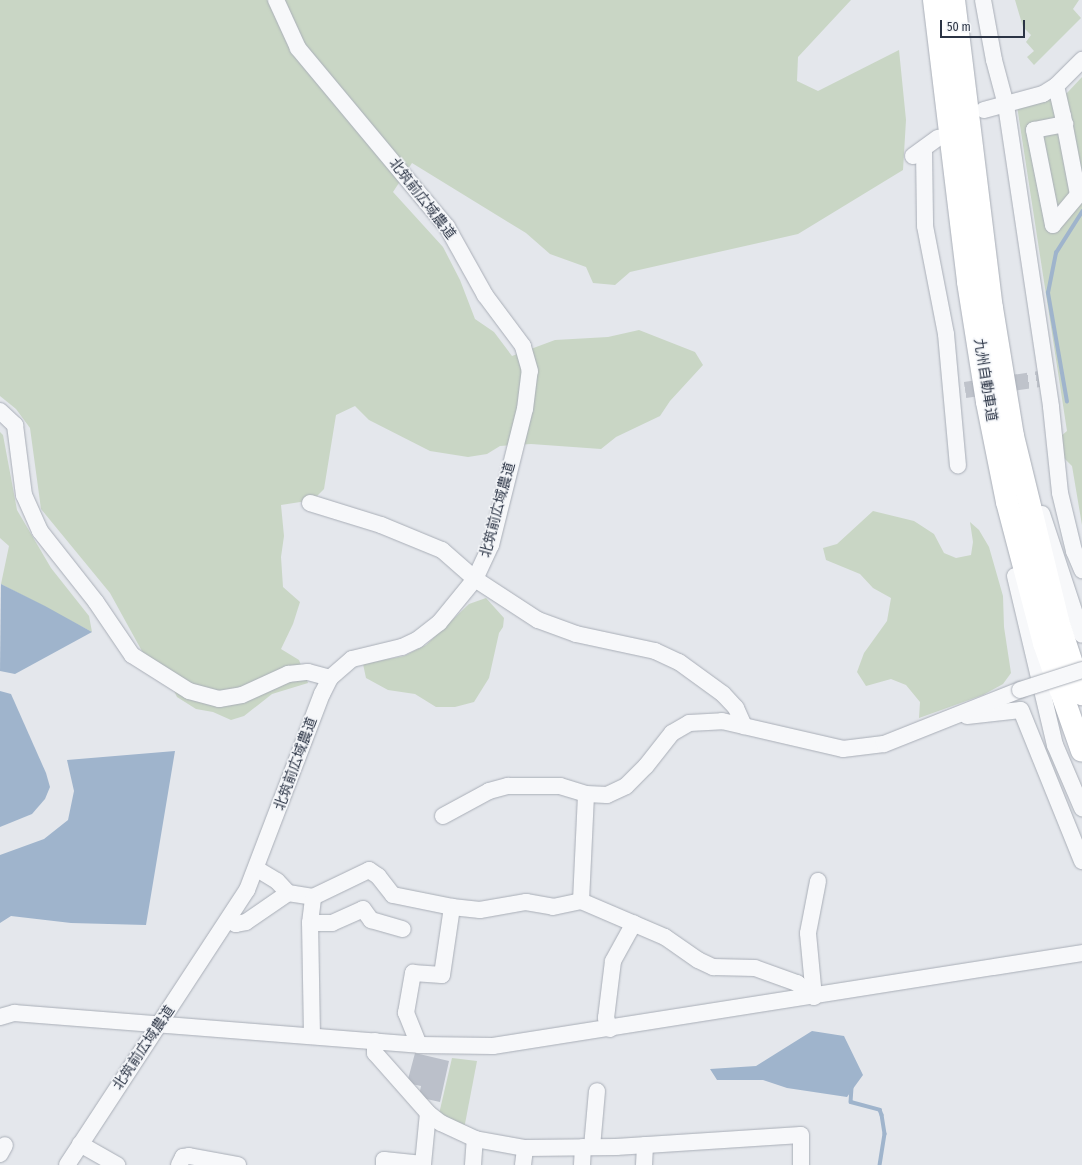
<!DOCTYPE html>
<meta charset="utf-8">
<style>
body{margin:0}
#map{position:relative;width:1082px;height:1165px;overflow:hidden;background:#e4e7ec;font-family:"Fira Sans Condensed","Noto Sans JP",sans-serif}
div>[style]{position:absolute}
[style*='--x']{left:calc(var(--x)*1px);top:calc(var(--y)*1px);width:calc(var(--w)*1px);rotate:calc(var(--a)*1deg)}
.green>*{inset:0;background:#c9d6c5}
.water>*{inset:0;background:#9fb4cc}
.stream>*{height:3.5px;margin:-1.75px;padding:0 1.75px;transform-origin:1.75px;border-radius:1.75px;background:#9fb4cc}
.building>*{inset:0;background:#bbc0ca}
.minor-tunnel>*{height:16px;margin-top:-8px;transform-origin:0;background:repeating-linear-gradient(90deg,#bfc3cb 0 16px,transparent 0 24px)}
.roads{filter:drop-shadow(0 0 1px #a9aeb7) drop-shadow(0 0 1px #a9aeb7)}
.minor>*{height:16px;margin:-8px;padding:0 8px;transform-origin:8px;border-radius:8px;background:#f7f8fa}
.highway>*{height:22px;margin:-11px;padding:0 11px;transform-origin:11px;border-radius:11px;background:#fff}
.bridges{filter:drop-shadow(0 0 1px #a9aeb7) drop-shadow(0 0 1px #a9aeb7)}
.minor-bridge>*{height:16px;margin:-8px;padding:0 8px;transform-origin:8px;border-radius:8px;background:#f7f8fa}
span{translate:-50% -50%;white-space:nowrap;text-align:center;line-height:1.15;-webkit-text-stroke:3px #f4f6f9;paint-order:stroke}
.street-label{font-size:14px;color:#2b3445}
.scale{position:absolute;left:940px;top:20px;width:85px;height:18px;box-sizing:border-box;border:2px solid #2b3445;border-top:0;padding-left:5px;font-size:12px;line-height:14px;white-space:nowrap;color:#2b3445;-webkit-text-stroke:3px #f4f6f9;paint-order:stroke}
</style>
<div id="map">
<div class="green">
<div style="clip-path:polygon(0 0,851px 0,798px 57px,797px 81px,818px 91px,899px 50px,906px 120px,903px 170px,798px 234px,630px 272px,615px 285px,593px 283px,586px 267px,550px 254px,526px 233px,412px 163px,393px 192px,443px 247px,460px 280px,475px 319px,494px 332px,512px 356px,555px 340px,608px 337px,639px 330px,695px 352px,703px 365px,670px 401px,660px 416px,616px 437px,601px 449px,531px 444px,500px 446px,487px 454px,468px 457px,430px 451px,369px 420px,355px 406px,336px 415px,324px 489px,313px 500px,281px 505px,284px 536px,281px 557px,283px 587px,300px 602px,293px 624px,281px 649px,299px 660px,308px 683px,272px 694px,244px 716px,231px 720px,213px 712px,196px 709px,177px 697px,163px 668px,143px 653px,110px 593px,41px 509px,30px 428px,16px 409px,0 396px)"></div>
<div style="clip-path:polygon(1015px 0,1079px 0,1073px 9px,1081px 18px,1034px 65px,1027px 57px,1034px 51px,1026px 42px,1031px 35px,1023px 27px)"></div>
<div style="clip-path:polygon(1082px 77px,1082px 525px,1072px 466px,1063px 457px,1061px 436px,1067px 431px,1017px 106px,1067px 93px)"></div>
<div style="clip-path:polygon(0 432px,3px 435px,17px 510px,51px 568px,89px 616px,92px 632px,1px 584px,9px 546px,0 538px)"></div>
<div style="clip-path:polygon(873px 511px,914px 521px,934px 534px,944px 553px,956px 558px,971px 555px,973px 542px,970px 522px,979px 530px,989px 547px,1003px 596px,1004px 627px,1011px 673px,1003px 684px,983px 695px,919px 718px,920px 702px,906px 685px,891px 679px,866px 686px,857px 672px,864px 653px,887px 621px,891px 598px,873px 588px,860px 574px,826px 560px,823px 548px,837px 544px)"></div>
<div style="clip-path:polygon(486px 598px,504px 618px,503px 627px,499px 633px,489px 678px,474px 702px,455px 707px,436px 707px,415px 694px,388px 690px,366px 678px,363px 664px,404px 656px,426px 645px,469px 604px)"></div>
<div style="clip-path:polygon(452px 1058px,477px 1061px,464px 1129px,439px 1114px)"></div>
</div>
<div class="water">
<div style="clip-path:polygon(1px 584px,45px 606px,92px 632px,15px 674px,0 671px)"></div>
<div style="clip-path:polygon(0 691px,11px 694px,46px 773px,50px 787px,45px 799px,32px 814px,0 827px)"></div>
<div style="clip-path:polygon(175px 751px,146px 925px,71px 923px,11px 916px,0 923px,0 855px,44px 839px,68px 820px,74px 791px,67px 760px)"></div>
<div style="clip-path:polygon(812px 1031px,844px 1036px,863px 1075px,847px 1097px,787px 1088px,763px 1080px,717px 1080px,710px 1069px,756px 1066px)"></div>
</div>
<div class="stream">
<div style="--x:1067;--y:402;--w:111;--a:-99.9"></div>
<div style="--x:1048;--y:293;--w:41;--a:-78.7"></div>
<div style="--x:1056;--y:253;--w:49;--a:-57.6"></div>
<div style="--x:852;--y:1088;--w:14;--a:94"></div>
<div style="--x:851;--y:1102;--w:30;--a:15"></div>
<div style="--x:880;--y:1110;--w:5;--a:68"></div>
<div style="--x:882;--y:1115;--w:19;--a:81"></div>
<div style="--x:885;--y:1134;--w:31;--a:99"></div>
</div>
<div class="building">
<div style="clip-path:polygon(415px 1053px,449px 1061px,440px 1102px,422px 1098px,419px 1096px,421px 1086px,407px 1083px)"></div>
</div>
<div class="minor-tunnel">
<div style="--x:965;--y:390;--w:82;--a:-8.4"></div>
</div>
<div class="roads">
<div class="minor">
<div style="--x:983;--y:0;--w:61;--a:79.6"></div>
<div style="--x:994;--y:60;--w:47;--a:75.1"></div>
<div style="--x:1006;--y:105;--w:305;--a:81.5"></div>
<div style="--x:1051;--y:407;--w:86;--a:84"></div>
<div style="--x:1060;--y:493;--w:60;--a:76.4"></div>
<div style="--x:1074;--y:551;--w:21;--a:67"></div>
<div style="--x:1056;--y:86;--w:31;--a:77"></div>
<div style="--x:1063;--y:116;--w:80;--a:79.2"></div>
<div style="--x:1078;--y:195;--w:39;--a:130"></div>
<div style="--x:1053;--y:225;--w:97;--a:-101.3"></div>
<div style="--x:1034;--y:130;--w:32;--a:-11"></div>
<div style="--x:984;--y:110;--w:61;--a:-15.2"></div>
<div style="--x:1043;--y:94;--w:15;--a:-32"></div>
<div style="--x:1056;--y:86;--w:37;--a:-45"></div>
<div style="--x:924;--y:150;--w:76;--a:89.2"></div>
<div style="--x:925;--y:226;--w:110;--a:79"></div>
<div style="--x:946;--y:334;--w:132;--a:84.8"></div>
<div style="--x:913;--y:156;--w:31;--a:-36"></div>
<div style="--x:0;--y:411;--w:21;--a:43"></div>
<div style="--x:15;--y:425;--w:71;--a:82.7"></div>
<div style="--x:24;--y:495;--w:39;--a:66"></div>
<div style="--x:40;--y:531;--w:90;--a:51.7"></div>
<div style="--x:96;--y:602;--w:64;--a:55.8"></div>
<div style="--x:132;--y:655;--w:67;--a:32.3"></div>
<div style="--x:189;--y:691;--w:31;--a:15"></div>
<div style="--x:219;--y:699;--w:23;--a:-10"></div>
<div style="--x:242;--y:695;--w:51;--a:-24.5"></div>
<div style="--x:288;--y:674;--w:20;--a:-6"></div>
<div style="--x:308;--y:672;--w:23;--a:15"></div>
<div style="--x:310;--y:503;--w:74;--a:17.2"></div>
<div style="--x:381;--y:525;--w:66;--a:22.3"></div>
<div style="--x:442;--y:550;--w:44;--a:41.3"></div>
<div style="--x:475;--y:579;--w:75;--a:33.1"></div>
<div style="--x:538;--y:620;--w:40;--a:20.2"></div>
<div style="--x:576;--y:634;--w:81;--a:12.1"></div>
<div style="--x:655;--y:651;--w:26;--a:25"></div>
<div style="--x:679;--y:662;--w:54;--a:36"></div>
<div style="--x:723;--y:694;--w:19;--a:47"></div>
<div style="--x:736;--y:708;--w:20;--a:66"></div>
<div style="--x:1042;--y:514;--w:127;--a:71.7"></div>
<div style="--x:1015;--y:576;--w:174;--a:76.7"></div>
<div style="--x:1055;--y:745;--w:69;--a:66.8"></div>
<div style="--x:967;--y:716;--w:54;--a:-6.3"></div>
<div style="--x:1021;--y:710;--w:163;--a:68"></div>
<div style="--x:443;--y:816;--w:52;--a:-28.5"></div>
<div style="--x:489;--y:791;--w:20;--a:-15"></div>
<div style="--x:508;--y:786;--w:52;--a:0"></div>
<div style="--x:560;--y:786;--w:27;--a:17"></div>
<div style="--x:586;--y:794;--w:21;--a:3"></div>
<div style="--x:607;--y:795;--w:21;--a:-25"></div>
<div style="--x:626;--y:786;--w:28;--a:-45"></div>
<div style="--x:646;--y:766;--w:42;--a:-51.8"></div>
<div style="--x:672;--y:733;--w:20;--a:-30"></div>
<div style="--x:689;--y:723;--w:33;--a:-3"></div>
<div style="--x:722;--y:721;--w:124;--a:13"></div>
<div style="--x:843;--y:749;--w:41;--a:-7"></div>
<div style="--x:884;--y:744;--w:146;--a:-21.7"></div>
<div style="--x:257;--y:869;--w:23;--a:31"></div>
<div style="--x:277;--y:881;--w:16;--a:47"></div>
<div style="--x:581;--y:901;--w:91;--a:23.2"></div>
<div style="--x:665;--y:937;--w:40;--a:34.9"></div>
<div style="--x:698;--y:960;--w:17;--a:25"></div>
<div style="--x:713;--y:967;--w:42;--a:1.4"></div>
<div style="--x:755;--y:968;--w:45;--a:19.7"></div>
<div style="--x:797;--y:983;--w:22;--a:39"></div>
<div style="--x:228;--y:920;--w:9;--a:27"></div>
<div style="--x:236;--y:924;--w:10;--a:-11"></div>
<div style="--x:246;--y:922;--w:51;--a:-34.6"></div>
<div style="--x:288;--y:893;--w:25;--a:9"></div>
<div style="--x:310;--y:923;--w:22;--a:0"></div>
<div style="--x:332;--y:923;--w:34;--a:-24"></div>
<div style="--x:363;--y:909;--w:14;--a:54"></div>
<div style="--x:371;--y:920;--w:33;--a:16"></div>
<div style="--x:814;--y:997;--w:64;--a:-95.4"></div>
<div style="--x:808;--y:933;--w:53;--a:-79.1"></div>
<div style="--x:0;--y:1017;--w:15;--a:-16"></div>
<div style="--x:14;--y:1013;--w:406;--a:4.5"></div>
<div style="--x:419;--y:1045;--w:74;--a:0.8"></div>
<div style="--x:493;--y:1046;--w:596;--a:-8.97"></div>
<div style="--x:610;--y:1029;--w:12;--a:-110"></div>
<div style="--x:606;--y:1018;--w:57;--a:-83"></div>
<div style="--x:613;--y:961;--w:43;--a:-61.1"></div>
<div style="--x:312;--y:1036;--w:113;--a:-91"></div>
<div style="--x:310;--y:923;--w:26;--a:-83"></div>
<div style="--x:313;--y:897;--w:62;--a:-25.7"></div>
<div style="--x:369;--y:870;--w:11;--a:34"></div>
<div style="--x:378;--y:876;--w:24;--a:52"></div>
<div style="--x:393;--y:895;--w:60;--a:11.5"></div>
<div style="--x:375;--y:1041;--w:12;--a:90"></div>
<div style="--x:375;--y:1053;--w:80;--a:48.5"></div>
<div style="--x:428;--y:1113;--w:16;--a:38"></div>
<div style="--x:441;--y:1123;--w:38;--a:25"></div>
<div style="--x:475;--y:1139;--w:51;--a:10.2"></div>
<div style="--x:525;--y:1148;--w:91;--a:-0.6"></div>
<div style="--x:616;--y:1147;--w:185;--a:-3.7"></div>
<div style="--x:801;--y:1135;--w:30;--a:90"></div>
<div style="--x:419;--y:1045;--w:35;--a:-112"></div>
<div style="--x:406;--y:1013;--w:41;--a:-80.1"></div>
<div style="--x:413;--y:973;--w:29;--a:4"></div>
<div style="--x:442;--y:975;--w:69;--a:-81.6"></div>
<div style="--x:452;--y:907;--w:28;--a:6"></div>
<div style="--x:480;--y:910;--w:47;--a:-9.9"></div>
<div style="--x:526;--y:902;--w:27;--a:10"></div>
<div style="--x:553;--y:907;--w:29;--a:-12"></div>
<div style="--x:581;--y:901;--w:107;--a:-87.3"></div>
<div style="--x:80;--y:1144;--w:43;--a:29.6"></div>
<div style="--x:592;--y:1147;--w:56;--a:-84.9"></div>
<div style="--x:0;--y:1154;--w:10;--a:-61"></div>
<div style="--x:67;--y:1165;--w:329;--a:-56.8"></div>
<div style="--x:247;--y:890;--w:210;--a:-69.1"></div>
<div style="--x:322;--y:694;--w:18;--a:-63"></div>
<div style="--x:330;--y:678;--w:29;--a:-41"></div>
<div style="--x:352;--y:659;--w:51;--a:-13.5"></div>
<div style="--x:402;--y:647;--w:17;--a:-25"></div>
<div style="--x:417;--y:640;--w:28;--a:-38"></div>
<div style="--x:439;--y:623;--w:57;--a:-50.7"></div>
<div style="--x:475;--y:579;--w:38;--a:-65"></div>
<div style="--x:491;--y:545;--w:140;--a:-76"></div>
<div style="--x:525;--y:409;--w:38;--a:-83"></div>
<div style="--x:530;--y:371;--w:26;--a:-106"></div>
<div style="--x:523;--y:346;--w:64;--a:-126.7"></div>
<div style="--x:485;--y:295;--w:78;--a:-119.2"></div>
<div style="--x:447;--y:227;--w:233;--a:-129.8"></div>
<div style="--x:298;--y:48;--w:53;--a:-114.6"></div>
<div style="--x:179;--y:1165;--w:9;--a:-63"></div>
<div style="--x:183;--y:1157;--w:6;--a:-9"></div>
<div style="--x:189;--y:1156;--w:50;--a:10.4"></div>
<div style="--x:384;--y:1165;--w:5;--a:-90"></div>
<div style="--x:384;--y:1160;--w:39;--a:6"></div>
<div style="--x:423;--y:1164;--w:51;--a:-84.4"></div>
<div style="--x:473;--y:1165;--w:26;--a:-86"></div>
<div style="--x:523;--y:1165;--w:17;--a:-83"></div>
<div style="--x:582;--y:1165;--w:18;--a:-87"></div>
<div style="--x:644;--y:1165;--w:20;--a:-87"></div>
</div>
<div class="highway">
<div style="--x:934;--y:0;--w:284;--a:83.1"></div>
<div style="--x:968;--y:282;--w:121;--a:81"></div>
<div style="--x:987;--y:402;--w:102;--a:78.7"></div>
<div style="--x:1007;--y:502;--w:146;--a:75.3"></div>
<div style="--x:1044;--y:643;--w:114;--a:70.6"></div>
<div style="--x:954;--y:0;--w:310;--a:83"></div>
<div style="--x:992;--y:308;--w:130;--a:80.7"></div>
<div style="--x:1013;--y:436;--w:190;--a:76.3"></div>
<div style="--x:1058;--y:621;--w:77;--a:71.8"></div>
</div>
</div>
<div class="bridges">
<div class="minor-bridge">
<div style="--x:1020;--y:690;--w:65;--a:-17.9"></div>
</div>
</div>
<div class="street-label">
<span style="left:422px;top:199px;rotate:52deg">北筑前広域農道</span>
<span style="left:985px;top:380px;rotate:81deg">九州自動車道</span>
<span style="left:498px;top:510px;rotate:-75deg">北筑前広域農道</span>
<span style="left:296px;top:764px;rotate:-70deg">北筑前広域農道</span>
<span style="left:144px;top:1048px;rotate:-56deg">北筑前広域農道</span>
</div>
<div class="scale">50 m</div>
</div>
